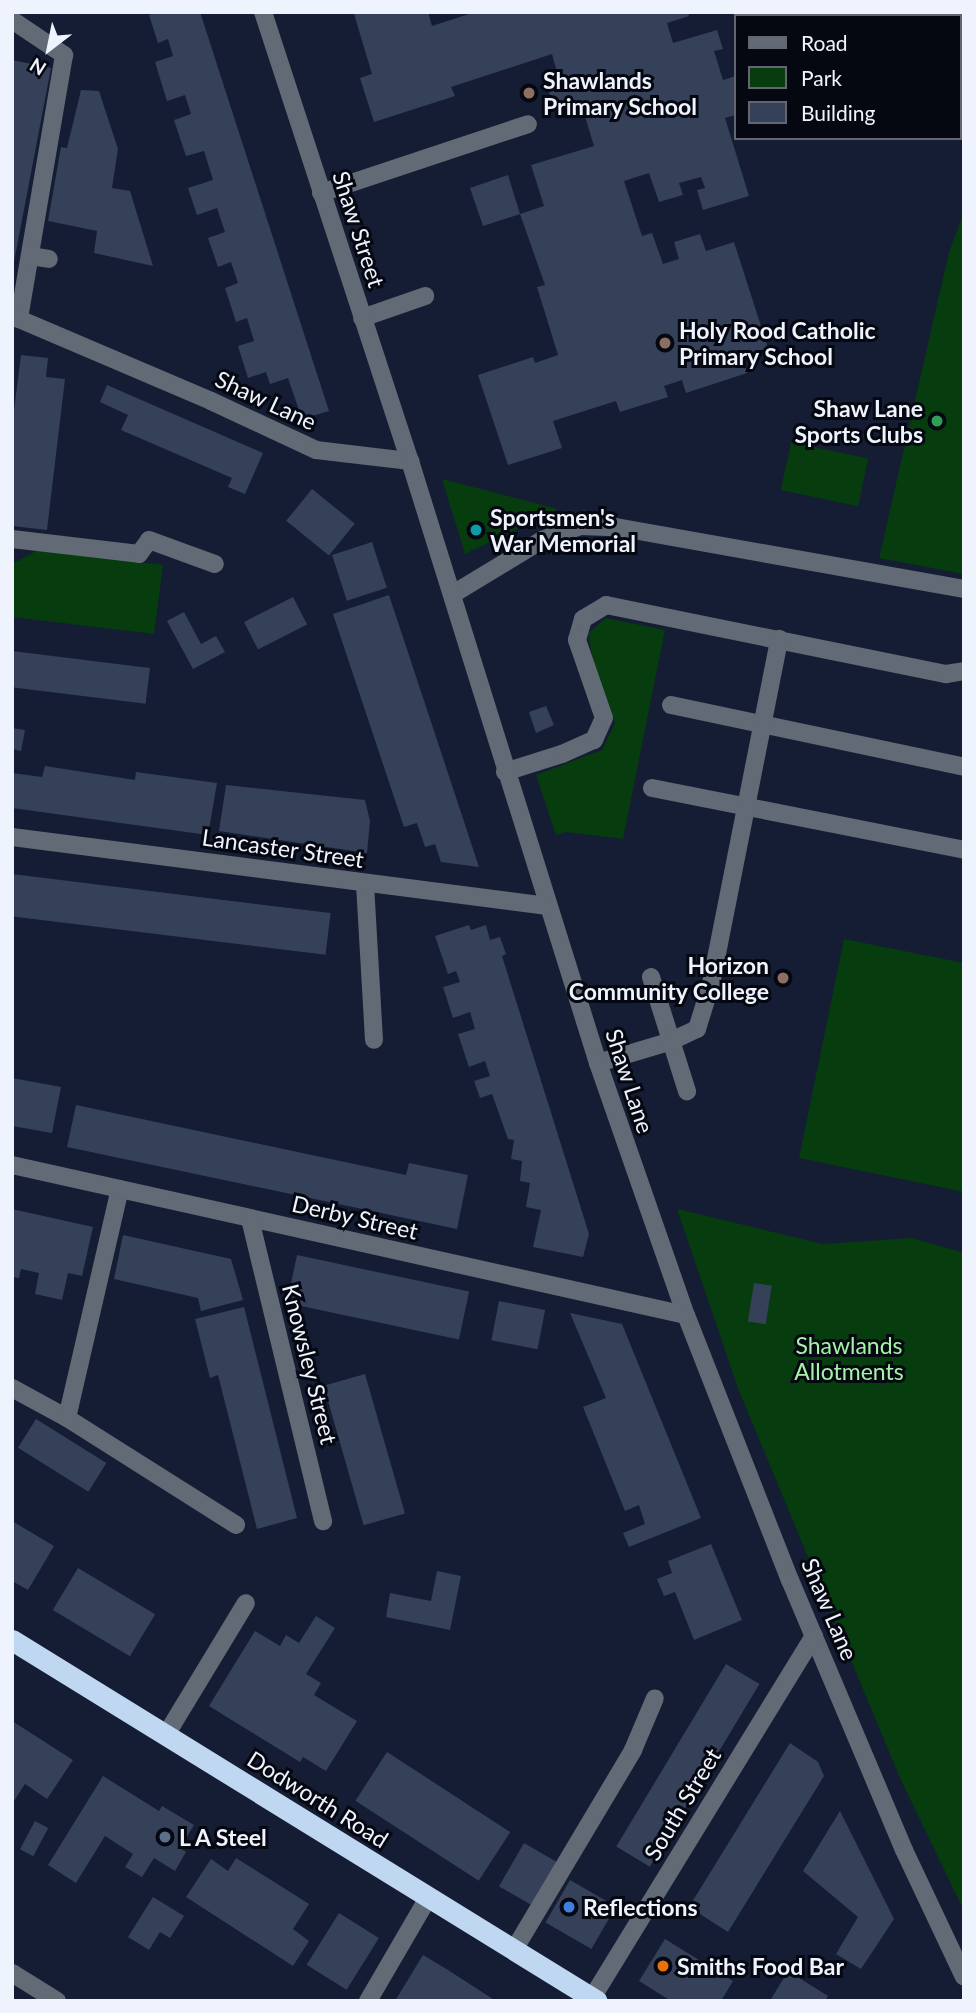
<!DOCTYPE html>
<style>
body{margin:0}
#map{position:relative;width:976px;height:2013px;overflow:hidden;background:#141d33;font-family:Lato,sans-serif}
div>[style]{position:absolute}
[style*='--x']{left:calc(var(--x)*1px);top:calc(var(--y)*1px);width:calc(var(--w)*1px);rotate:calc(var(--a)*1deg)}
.green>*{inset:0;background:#063c0e;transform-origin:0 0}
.building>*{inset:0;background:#354059;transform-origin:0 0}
.lane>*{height:18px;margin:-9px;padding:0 9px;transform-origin:9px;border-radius:9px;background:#616a75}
.street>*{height:18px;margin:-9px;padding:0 9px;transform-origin:9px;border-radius:9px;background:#616a75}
.highway>*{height:21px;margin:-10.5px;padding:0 10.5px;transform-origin:10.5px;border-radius:10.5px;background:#c0d7f2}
.dots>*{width:19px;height:19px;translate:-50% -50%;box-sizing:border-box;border:4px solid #050811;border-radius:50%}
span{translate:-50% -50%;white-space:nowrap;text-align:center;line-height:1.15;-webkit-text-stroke:6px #050811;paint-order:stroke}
.poi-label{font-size:23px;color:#eff3fd;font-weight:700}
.left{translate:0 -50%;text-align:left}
.right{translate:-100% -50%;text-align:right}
.street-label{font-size:23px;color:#eff3fd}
.park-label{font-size:23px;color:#a4f3a7}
.frame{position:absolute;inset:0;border:14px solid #eff3fd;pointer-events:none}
.legend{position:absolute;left:734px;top:14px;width:228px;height:126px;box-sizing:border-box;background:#050811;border:2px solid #63666f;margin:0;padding:9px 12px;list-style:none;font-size:21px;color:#eff3fd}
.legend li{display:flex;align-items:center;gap:14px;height:35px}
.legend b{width:35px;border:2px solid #63666f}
.north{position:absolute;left:14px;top:14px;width:70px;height:70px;-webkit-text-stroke:5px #050811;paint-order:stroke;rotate:212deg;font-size:19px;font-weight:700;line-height:28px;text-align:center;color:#eff3fd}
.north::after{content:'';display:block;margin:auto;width:24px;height:32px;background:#eff3fd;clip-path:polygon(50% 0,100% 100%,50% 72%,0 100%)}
</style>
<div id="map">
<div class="green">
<div style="clip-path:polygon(751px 12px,964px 12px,964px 48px,960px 47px,960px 16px,755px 16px)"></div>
<div style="clip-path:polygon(964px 212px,964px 574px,879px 558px,949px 252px)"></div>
<div style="left:791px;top:442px;width:79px;height:49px;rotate:12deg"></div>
<div style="clip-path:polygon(442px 479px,558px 509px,465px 554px)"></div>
<div style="clip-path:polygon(38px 550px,163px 565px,154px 634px,12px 617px,12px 564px)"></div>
<div style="clip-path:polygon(606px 618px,665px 630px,623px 839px,567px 832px,556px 835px,536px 775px,602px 750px,615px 723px,593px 660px,588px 633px)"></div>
<div style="clip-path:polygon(844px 939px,964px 963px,964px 1192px,799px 1158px)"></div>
<div style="clip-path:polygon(677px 1209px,823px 1244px,912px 1238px,964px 1253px,964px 1911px,900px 1778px,739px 1391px)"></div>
</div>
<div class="building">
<div style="clip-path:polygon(158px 12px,200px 12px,329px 411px,302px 419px,288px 378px,270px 384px,266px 372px,248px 378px,238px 346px,254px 341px,247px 318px,236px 322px,225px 288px,238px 283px,231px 262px,218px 267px,208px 238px,225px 232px,217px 208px,197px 215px,188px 188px,213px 180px,208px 164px,204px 151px,186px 156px,174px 120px,191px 114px,185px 95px,167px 101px,155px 62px,173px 56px,168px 39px,158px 43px,149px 15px)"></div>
<div style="clip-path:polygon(359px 12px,428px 12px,432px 26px,475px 12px,688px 12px,689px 16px,667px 23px,673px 43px,717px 30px,723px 49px,714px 51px,723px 80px,736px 76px,736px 115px,725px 118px,749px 196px,703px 210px,697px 190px,705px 188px,701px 177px,679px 183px,683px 195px,659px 202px,649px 173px,624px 181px,642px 236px,652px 233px,663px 264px,679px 259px,674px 242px,700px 234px,706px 251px,734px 242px,769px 351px,743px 359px,747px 373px,686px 393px,682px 380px,664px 386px,668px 397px,620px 412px,616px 401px,553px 421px,562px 448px,508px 465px,478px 375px,533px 357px,535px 363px,558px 355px,537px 287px,545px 285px,520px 214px,483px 226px,470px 188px,508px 175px,520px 214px,544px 206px,531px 165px,594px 146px,584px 113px,570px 118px,566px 106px,554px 110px,549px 92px,561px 87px,552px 54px,451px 87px,455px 96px,374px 122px,360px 78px,372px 74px,354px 14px)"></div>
<div style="clip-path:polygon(12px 60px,51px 68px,14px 262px,12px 262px)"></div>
<div style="clip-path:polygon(81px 90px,99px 91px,118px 149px,112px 188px,130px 191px,153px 266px,94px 253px,97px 231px,48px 221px,61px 147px,67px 148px)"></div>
<div style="clip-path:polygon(21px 355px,48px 358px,46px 377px,65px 379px,47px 530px,12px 526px,12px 426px)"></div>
<div style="clip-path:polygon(107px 385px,263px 453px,245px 494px,228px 487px,232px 478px,121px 430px,128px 415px,100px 402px)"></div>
<div style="left:312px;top:489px;width:55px;height:41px;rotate:39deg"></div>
<div style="left:372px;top:542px;width:48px;height:42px;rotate:72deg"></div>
<div style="clip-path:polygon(389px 595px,440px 749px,479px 867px,441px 862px,435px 844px,425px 847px,417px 823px,404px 827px,333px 614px)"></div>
<div style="left:293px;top:597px;width:31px;height:55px;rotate:63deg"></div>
<div style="clip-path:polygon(184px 612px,201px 644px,216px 636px,225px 652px,193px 669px,167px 621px)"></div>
<div style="left:12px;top:651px;width:139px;height:36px;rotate:7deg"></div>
<div style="clip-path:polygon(546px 706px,554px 725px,536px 733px,529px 712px)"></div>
<div style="clip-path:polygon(12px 728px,25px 730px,21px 751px,12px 749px)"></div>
<div style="clip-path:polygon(45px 766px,135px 780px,136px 772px,217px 783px,208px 835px,12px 808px,12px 773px,42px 777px)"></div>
<div style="clip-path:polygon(226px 785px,365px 800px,370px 821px,367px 853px,219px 831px)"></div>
<div style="left:12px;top:874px;width:321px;height:42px;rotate:7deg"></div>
<div style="clip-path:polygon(469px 925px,471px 930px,486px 925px,490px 940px,500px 937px,506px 954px,502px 956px,589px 1234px,583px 1257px,533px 1247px,541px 1210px,526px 1207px,530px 1183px,520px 1181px,522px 1161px,511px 1159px,514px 1140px,508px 1139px,492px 1094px,480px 1098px,474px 1081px,490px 1076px,485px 1061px,469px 1067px,458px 1034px,475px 1029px,470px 1012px,453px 1018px,443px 987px,460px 982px,456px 971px,448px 974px,435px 936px)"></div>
<div style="clip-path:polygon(12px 1078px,61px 1087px,52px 1133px,12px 1126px)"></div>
<div style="clip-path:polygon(76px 1105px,406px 1175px,409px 1163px,468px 1175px,457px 1229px,67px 1147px)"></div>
<div style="clip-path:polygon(12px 1209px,93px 1227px,82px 1276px,68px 1273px,62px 1300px,35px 1294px,39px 1273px,21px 1269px,19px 1278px,12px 1277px)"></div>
<div style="clip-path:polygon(123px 1235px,231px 1259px,243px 1300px,201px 1311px,198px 1298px,114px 1279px)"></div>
<div style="left:297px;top:1255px;width:176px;height:49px;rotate:12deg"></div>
<div style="left:754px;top:1283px;width:18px;height:39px;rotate:9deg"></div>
<div style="left:499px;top:1301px;width:47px;height:40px;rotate:11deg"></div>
<div style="clip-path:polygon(244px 1307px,297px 1518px,257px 1529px,218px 1375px,210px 1378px,195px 1319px)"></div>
<div style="clip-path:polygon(570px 1313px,622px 1324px,701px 1518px,629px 1547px,623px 1533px,645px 1524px,639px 1505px,625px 1511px,583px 1407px,606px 1398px)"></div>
<div style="left:365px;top:1374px;width:145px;height:43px;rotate:74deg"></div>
<div style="left:36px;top:1419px;width:83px;height:34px;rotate:32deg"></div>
<div style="clip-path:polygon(12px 1521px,54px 1546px,28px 1590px,12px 1581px)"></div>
<div style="clip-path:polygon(711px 1544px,742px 1620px,694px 1640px,675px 1592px,664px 1596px,657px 1579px,672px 1573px,668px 1561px)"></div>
<div style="left:78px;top:1568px;width:90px;height:49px;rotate:31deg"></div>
<div style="clip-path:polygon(437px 1571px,461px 1576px,450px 1630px,386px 1617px,390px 1593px,431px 1601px)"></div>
<div style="clip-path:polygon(316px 1616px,335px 1628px,306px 1674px,321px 1683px,314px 1695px,357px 1721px,326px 1771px,303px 1757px,300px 1762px,209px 1706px,255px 1631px,280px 1646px,286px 1635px,299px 1643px)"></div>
<div style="left:726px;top:1664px;width:39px;height:213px;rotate:31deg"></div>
<div style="clip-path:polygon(12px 1721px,73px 1760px,47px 1799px,25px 1784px,12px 1804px)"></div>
<div style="clip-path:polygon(790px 1743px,818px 1762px,824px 1776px,728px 1932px,689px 1907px)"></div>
<div style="left:387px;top:1752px;width:147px;height:58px;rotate:33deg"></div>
<div style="clip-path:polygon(103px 1776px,159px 1811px,162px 1806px,194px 1825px,180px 1848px,186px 1852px,175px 1871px,154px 1858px,142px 1877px,125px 1867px,133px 1854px,105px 1836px,76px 1883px,48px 1865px)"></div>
<div style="clip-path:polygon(840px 1811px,894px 1919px,861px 1969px,836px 1954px,858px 1917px,803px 1871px)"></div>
<div style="left:35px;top:1821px;width:15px;height:32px;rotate:28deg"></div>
<div style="left:524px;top:1843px;width:44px;height:50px;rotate:30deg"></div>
<div style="clip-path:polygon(236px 1858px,309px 1904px,293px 1929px,309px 1941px,293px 1966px,186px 1897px,211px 1859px,228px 1871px)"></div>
<div style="left:570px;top:1880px;width:53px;height:49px;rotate:30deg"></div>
<div style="clip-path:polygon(153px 1897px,184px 1916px,170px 1938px,160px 1932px,149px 1950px,128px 1937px)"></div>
<div style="left:339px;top:1913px;width:47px;height:61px;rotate:32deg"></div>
<div style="clip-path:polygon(665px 1939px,733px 1981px,721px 2001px,671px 2001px,639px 1981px)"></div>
<div style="clip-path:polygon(423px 1955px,448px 1970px,496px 2001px,395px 2001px)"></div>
<div style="clip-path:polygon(788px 1971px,828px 1996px,825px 2001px,771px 1999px)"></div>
</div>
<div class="lane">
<div style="--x:12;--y:20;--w:63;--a:33.9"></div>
<div style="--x:64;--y:55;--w:268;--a:99.7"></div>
<div style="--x:321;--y:193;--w:218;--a:-18.4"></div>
<div style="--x:30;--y:256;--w:19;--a:9"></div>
<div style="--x:362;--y:318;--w:67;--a:-19.2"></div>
<div style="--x:12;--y:539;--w:128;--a:6.7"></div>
<div style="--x:139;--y:554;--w:17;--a:-54"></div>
<div style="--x:149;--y:540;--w:70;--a:20"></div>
<div style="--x:453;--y:594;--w:104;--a:-31.2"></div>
<div style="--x:542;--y:540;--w:40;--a:-20.2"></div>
<div style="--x:580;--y:526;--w:36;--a:2"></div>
<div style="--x:616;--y:527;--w:353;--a:10.1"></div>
<div style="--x:671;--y:705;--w:299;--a:11.9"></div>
<div style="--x:505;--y:772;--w:60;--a:-17.5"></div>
<div style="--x:562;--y:754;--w:35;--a:-24"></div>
<div style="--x:594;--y:740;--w:24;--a:-66"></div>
<div style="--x:604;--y:718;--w:83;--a:-109.1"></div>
<div style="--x:577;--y:640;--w:22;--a:-74"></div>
<div style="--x:583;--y:619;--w:27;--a:-31"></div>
<div style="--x:606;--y:605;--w:347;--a:11.5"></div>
<div style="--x:946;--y:674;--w:18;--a:-9"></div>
<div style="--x:652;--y:788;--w:318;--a:11.2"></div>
<div style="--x:365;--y:884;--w:156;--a:86.7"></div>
<div style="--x:651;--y:977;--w:120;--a:72.5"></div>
<div style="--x:598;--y:1063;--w:74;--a:-16.5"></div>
<div style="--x:669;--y:1042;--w:31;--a:-25"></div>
<div style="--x:697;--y:1029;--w:47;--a:-72.7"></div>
<div style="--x:711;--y:984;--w:352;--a:-78.8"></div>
<div style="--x:12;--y:1388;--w:63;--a:28.6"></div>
<div style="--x:67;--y:1418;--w:200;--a:32.3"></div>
<div style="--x:67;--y:1418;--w:235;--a:-77"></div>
<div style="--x:166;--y:1735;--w:154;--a:-58.8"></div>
<div style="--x:514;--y:1950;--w:233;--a:-59.2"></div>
<div style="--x:633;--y:1750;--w:56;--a:-67.1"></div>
<div style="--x:368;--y:2001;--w:119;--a:-59.8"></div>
</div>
<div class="street">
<div style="--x:263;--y:12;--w:472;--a:71.9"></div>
<div style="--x:12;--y:316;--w:216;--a:23.1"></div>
<div style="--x:211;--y:401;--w:116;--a:25"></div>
<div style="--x:316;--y:450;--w:95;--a:6.7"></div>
<div style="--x:410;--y:461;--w:631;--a:72.66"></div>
<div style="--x:598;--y:1063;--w:267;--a:70.8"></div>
<div style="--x:686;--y:1315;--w:285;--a:68.6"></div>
<div style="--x:790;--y:1580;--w:293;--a:67.1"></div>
<div style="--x:904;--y:1850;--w:140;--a:64.7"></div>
<div style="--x:12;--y:837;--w:540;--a:7.34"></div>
<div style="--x:12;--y:1165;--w:690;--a:12.55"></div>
<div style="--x:250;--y:1219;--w:311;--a:76.4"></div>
<div style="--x:12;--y:1973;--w:53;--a:31.9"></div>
<div style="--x:592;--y:1998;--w:425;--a:-58.5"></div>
</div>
<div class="highway">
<div style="--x:12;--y:1640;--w:687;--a:31.68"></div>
</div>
<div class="dots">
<div style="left:529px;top:93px;background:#8d6e63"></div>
<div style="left:665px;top:343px;background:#8d6e63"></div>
<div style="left:937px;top:421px;background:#2e9e5b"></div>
<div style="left:476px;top:530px;background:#0f9aa8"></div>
<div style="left:783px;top:978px;background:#8d6e63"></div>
<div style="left:165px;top:1837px;background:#5c6f8a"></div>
<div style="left:569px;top:1907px;background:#3f7fe0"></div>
<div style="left:663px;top:1966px;background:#e8710a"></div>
</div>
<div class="poi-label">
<span class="left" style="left:543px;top:93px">Shawlands<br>Primary School</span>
<span class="left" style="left:679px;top:343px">Holy Rood Catholic<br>Primary School</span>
<span class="right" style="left:923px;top:421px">Shaw Lane<br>Sports Clubs</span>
<span class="left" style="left:490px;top:530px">Sportsmen's<br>War Memorial</span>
<span class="right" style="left:769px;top:978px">Horizon<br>Community College</span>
<span class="left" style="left:179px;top:1837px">L A Steel</span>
<span class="left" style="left:583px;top:1907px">Reflections</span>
<span class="left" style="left:677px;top:1966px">Smiths Food Bar</span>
</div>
<div class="street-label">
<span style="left:359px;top:229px;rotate:72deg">Shaw Street</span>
<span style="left:266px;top:400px;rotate:25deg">Shaw Lane</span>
<span style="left:283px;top:848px;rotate:8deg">Lancaster Street</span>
<span style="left:630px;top:1081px;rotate:72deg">Shaw Lane</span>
<span style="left:355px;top:1217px;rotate:13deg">Derby Street</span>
<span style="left:310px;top:1364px;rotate:76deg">Knowsley Street</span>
<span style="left:830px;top:1609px;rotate:67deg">Shaw Lane</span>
<span style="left:318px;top:1799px;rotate:32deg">Dodworth Road</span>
<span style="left:682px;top:1804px;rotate:-59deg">South Street</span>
</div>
<div class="park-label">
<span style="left:849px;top:1358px">Shawlands<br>Allotments</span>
</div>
<div class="frame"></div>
<ul class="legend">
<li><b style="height:9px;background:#616a75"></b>Road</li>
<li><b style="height:19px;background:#063c0e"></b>Park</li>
<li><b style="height:19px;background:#354059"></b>Building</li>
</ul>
<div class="north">N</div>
</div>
